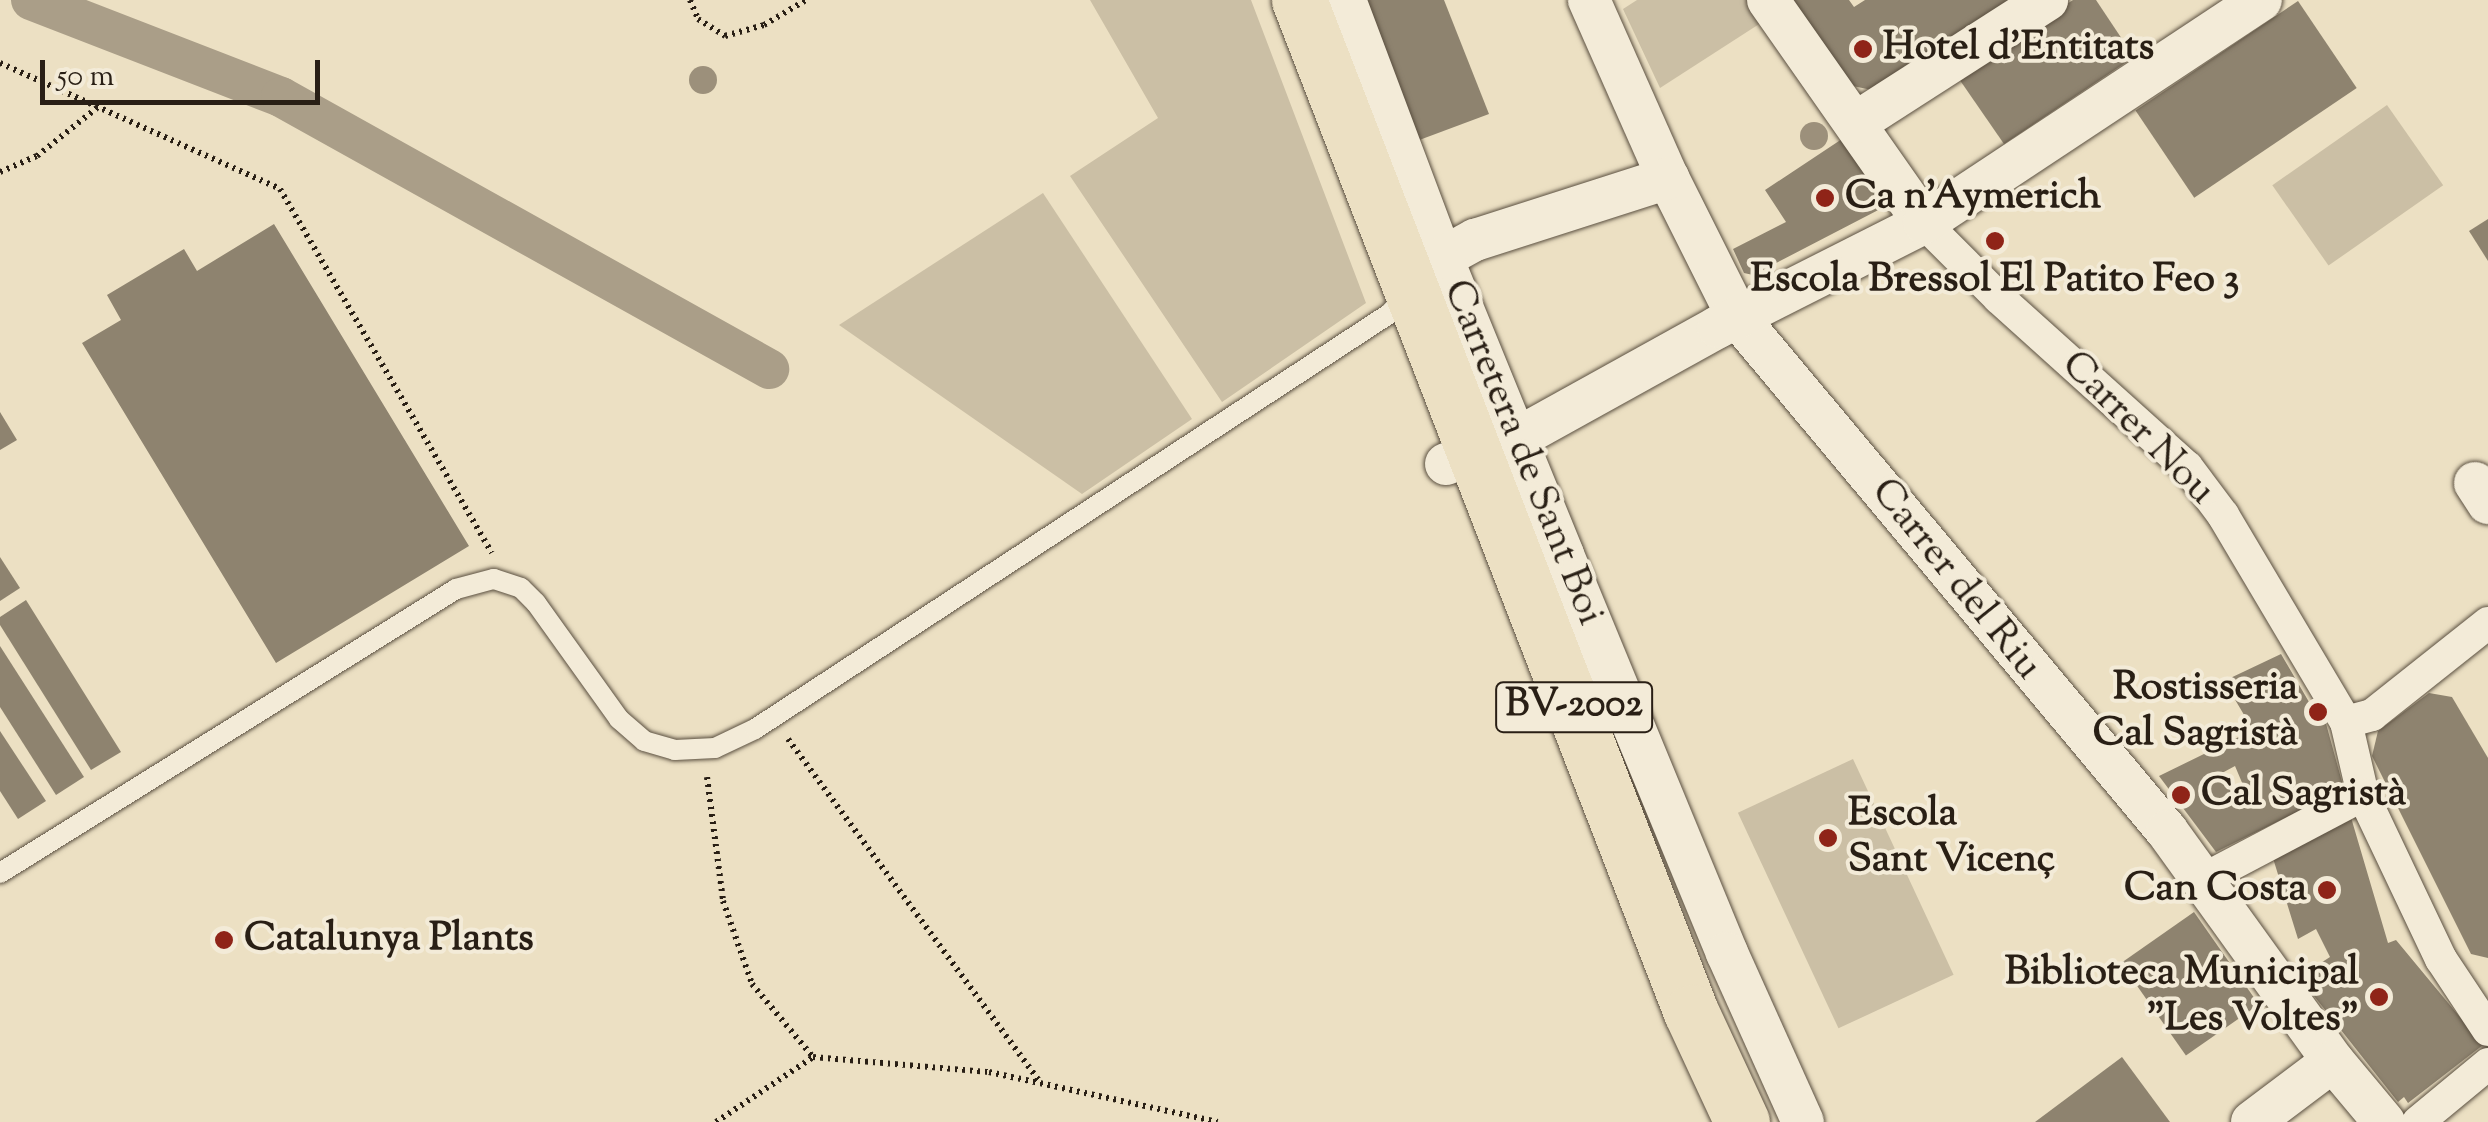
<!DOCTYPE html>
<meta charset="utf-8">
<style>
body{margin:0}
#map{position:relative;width:2488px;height:1122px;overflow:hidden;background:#ece0c3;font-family:"Sorts Mill Goudy",serif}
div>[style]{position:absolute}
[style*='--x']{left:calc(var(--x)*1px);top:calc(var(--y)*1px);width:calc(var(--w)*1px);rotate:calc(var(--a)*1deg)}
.green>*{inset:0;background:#cbbfa5;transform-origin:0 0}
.canal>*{height:40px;margin:-20px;padding:0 20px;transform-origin:20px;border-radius:20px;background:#aa9e88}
.building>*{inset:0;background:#8e836f;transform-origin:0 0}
.path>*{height:6px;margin-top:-3px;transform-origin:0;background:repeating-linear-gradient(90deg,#291f15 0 2.5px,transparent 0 7.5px)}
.roads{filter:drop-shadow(0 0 2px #5a4f40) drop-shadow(0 0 2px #5a4f40)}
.service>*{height:20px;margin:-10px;padding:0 10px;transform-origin:10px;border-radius:10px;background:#f3ebd8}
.pedestrian>*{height:32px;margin:-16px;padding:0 16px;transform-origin:16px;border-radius:16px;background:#f3ebd8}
.minor>*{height:42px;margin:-21px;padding:0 21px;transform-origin:21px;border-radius:21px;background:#f3ebd8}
.primary>*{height:55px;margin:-27.5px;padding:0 27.5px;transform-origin:27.5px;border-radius:27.5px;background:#ece0c3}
.trees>*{width:28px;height:28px;margin:-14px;border-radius:50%;background:#9c907b}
.dots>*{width:28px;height:28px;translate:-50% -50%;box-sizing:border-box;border:5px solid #f3ebd8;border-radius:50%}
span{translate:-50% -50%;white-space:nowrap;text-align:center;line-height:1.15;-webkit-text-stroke:8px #f3ebd8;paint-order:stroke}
.shield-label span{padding:2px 8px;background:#f3ebd8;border:2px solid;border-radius:8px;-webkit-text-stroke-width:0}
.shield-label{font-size:38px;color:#291f15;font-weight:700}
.poi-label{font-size:40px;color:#291f15;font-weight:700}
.left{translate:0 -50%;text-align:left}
.right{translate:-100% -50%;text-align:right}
.street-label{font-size:40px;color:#291f15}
.scale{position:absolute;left:40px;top:60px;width:280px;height:45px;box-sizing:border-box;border:5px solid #291f15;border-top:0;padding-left:12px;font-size:30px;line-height:35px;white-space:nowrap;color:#291f15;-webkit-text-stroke:8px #f3ebd8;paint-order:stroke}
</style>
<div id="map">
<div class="green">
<div style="clip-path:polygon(1090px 0,1251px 0,1366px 303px,1222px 402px,1070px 176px,1158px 118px)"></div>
<div style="clip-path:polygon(1637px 0,1753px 0,1767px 19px,1660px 88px,1623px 9px)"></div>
<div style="left:2387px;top:105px;width:98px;height:140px;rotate:55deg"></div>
<div style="clip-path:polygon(1043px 193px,1192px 419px,1082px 494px,839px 325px)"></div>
<div style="left:1853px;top:759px;width:238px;height:127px;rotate:65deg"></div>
</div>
<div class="canal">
<div style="--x:31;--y:0;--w:268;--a:21.2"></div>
<div style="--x:281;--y:97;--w:559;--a:29.13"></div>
</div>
<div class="building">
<div style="clip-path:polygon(1358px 0,1444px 0,1489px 114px,1414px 142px)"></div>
<div style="clip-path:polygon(1789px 0,1849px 0,1854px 7px,1865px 0,2011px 0,1872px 90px,1848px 85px)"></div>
<div style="clip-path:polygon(2073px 0,2096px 0,2134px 57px,2004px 144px,1957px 76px)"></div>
<div style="left:2298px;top:1px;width:105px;height:196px;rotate:56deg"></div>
<div style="clip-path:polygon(1842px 139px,1886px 206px,1753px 275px,1744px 273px,1733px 249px,1786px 222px,1765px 190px)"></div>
<div style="clip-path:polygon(2488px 219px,2488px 261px,2469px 231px)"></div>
<div style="clip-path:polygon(274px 224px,469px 546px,276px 663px,82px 343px,121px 320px,107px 295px,184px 249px,197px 271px)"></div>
<div style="clip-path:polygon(0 412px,17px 440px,0 450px)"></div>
<div style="clip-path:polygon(0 557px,20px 588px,0 601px)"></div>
<div style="clip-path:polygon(26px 600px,121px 752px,91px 770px,0 625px,0 617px)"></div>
<div style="clip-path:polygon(0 646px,84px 777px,56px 795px,0 707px)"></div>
<div style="clip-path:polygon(evenodd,2281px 654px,2309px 702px,2319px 698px,2344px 789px,2216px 852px,2159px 776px,2253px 730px,2224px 681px,2281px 654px,2235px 766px,2246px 792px,2233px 795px,2222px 773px,2235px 766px)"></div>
<div style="clip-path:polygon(2429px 693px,2452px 697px,2488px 758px,2488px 958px,2471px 954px,2372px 756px,2378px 731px)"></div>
<div style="clip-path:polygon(0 731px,46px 801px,18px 819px,0 791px)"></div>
<div style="clip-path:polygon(2350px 814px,2388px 943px,2396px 940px,2483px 1045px,2408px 1103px,2404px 1097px,2398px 1102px,2299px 977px,2330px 957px,2316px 929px,2298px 939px,2272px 855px)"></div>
<div style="left:2194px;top:912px;width:113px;height:89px;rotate:55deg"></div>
<div style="clip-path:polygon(2122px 1057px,2170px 1122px,2035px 1122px)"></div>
</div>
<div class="path">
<div style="--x:690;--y:0;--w:21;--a:67"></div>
<div style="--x:698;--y:19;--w:32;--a:32"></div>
<div style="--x:725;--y:36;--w:41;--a:-15.8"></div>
<div style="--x:764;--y:25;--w:49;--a:-30.8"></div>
<div style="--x:0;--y:63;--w:307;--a:24.2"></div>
<div style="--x:280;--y:189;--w:421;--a:59.8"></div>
<div style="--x:0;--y:172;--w:40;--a:-23.4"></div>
<div style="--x:37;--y:156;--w:78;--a:-38.8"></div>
<div style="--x:788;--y:739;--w:426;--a:53.7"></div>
<div style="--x:707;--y:777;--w:125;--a:82.6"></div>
<div style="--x:723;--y:901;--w:88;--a:70.7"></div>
<div style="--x:752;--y:984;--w:95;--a:50.1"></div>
<div style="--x:716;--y:1122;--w:117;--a:-33.8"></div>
<div style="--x:813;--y:1057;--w:177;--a:4.9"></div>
<div style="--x:989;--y:1072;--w:234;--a:12.3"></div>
</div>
<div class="roads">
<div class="service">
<div style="--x:0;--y:873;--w:537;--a:-31.91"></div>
<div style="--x:456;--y:589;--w:39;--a:-15"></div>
<div style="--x:494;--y:579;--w:28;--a:18"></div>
<div style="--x:521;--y:588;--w:21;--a:45"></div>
<div style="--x:536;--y:603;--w:143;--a:54.4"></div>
<div style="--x:619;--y:719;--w:33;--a:41"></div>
<div style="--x:644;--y:741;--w:32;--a:16"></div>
<div style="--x:675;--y:750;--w:40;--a:-2.9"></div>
<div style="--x:715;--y:748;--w:44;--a:-25.4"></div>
<div style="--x:755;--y:729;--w:758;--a:-33.21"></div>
<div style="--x:1389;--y:314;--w:26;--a:-47"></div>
</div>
<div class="pedestrian">
<div style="--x:1924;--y:223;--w:106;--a:45"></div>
<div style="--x:1999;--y:298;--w:253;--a:42"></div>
<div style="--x:2187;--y:467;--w:60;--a:53.1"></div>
<div style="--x:2223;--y:515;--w:241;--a:59.3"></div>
<div style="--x:2346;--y:722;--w:75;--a:76.9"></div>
<div style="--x:2363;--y:795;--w:182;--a:64.6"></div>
<div style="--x:2441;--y:959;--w:85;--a:56.5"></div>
<div style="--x:2346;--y:722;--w:27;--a:-15"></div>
<div style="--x:2372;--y:715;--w:148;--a:-38.4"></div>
<div style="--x:2202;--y:880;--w:182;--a:-27.8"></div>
<div style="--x:2418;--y:1122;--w:91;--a:-39.6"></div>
</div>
<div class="minor">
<div style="--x:1345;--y:0;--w:276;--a:69.4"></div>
<div style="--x:1442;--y:258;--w:321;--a:67.8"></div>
<div style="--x:1563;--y:555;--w:430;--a:67.6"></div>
<div style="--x:1727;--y:953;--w:185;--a:65.8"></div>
<div style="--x:1589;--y:0;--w:195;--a:66.1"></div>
<div style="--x:1668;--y:178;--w:157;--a:63.4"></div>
<div style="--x:1738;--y:318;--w:669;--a:50.1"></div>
<div style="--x:2167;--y:831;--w:284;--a:54.2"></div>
<div style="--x:2333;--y:1061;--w:80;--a:50.1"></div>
<div style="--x:1768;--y:0;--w:272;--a:55"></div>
<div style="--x:1857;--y:122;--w:226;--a:-32.7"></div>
<div style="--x:1442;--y:258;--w:38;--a:-29"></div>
<div style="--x:1475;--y:240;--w:203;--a:-17.8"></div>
<div style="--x:1446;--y:464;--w:74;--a:-19.7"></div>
<div style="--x:1516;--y:439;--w:231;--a:-29"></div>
<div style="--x:1718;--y:327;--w:231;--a:-26.8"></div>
<div style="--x:1924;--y:223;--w:404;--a:-33.5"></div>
<div style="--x:2475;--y:483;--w:24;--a:57"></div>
<div style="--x:2252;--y:1122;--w:101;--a:-37"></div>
</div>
<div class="primary">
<div style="--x:1299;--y:0;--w:1085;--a:68.83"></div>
<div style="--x:1691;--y:1012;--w:121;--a:65.1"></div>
</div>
</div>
<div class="trees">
<div style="left:703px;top:80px"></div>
<div style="left:1814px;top:136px"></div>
</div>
<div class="dots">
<div style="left:1863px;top:49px;background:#8f2418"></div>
<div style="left:1825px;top:198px;background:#8f2418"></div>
<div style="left:1995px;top:241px;background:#8f2418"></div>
<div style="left:2318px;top:712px;background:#8f2418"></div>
<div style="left:2181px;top:795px;background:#8f2418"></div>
<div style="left:1828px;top:838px;background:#8f2418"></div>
<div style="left:2327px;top:890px;background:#8f2418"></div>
<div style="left:224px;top:940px;background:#8f2418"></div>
<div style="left:2379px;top:997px;background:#8f2418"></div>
</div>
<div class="shield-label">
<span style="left:1574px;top:707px">BV-2002</span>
</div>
<div class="poi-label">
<span class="left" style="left:1883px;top:49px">Hotel d'Entitats</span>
<span class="left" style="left:1845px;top:198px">Ca n'Aymerich</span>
<span style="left:1995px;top:281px">Escola Bressol El Patito Feo 3</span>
<span class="right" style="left:2298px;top:712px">Rostisseria<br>Cal Sagristà</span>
<span class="left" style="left:2201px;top:795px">Cal Sagristà</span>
<span class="left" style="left:1848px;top:838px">Escola<br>Sant Vicenç</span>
<span class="right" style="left:2307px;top:890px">Can Costa</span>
<span class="left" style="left:244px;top:940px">Catalunya Plants</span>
<span class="right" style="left:2359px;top:997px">Biblioteca Municipal<br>"Les Voltes"</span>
</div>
<div class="street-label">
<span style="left:2137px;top:429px;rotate:45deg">Carrer Nou</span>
<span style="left:1522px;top:453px;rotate:68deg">Carretera de Sant Boi</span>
<span style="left:1955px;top:580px;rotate:51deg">Carrer del Riu</span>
</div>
<div class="scale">50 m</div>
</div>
